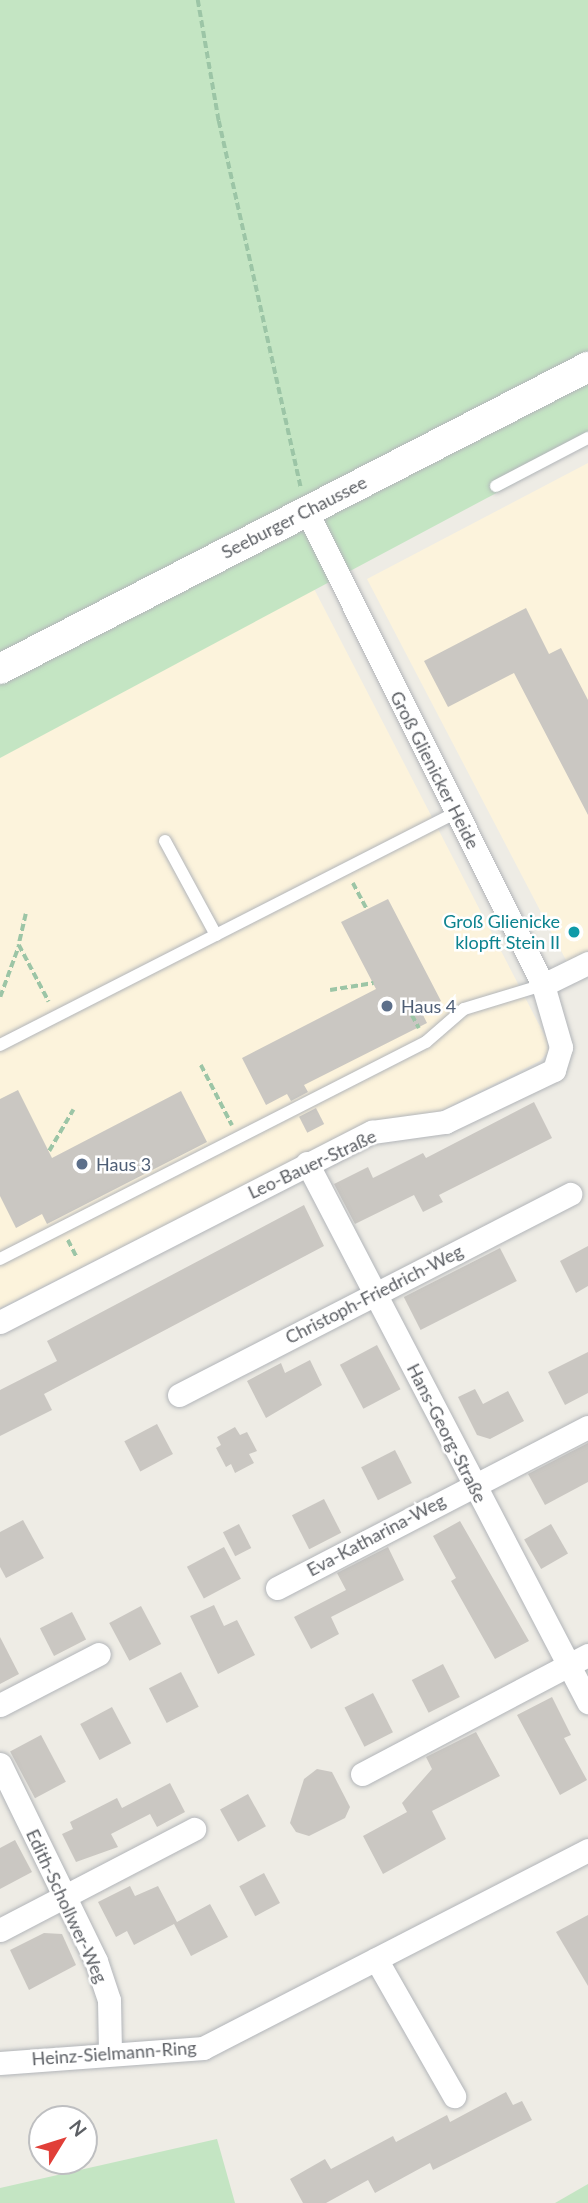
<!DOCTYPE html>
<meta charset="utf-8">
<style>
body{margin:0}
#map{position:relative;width:588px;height:2203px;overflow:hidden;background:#eeece5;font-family:Lato,sans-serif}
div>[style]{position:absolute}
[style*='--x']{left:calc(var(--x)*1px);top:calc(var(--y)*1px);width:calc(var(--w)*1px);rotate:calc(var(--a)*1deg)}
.commercial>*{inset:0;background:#fcf3dc}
.green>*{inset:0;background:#c4e5c3}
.building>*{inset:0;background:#cac7c2;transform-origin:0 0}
.path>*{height:3.5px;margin-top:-1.75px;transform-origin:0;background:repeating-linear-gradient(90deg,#9cc5a6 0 7px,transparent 0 10.5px)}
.roads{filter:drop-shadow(0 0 2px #b2b5b9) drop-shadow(0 0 2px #b2b5b9)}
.service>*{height:12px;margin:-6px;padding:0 6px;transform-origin:6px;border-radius:6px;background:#fff}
.minor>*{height:23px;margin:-11.5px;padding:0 11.5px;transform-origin:11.5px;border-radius:11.5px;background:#fff}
.tertiary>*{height:30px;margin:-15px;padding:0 15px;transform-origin:15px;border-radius:15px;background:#fff}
.dots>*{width:19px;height:19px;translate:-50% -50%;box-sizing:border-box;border:4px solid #fff;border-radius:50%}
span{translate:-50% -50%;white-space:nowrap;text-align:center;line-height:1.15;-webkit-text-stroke:5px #fff;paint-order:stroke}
.street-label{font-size:18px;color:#5d6065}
.culture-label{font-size:18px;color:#0d838f}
.right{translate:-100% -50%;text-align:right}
.service-label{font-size:18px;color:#4e5e75}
.left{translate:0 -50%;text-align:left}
.north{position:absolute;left:28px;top:2105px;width:70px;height:70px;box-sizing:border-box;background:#fff;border:2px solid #bebfc1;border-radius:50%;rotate:52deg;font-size:19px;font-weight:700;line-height:28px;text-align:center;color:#5d6065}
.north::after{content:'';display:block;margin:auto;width:24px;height:32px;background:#e13f38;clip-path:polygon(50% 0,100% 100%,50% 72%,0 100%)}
</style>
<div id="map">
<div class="commercial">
<div style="clip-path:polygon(588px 463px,588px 952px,567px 962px,367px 579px)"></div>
<div style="clip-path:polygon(310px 581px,547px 1040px,548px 1052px,540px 1061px,431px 1116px,357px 1129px,0 1308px,0 756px)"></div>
</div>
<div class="green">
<div style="clip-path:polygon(0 0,588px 0,588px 444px,0 758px)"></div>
<div style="clip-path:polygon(217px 2139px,235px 2203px,0 2203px,0 2188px)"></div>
<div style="clip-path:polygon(588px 2184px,588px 2203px,555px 2203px)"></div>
</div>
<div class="building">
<div style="clip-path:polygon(526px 608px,549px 654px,561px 648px,588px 700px,588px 815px,514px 673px,448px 707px,424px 661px)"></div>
<div style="clip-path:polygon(388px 899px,441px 1001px,421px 1011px,427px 1023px,304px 1085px,308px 1092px,291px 1101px,287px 1094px,266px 1105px,242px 1058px,376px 989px,341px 922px)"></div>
<div style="clip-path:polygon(18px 1090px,52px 1158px,181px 1091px,207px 1142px,47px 1224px,42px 1214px,16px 1228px,0 1196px,0 1099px)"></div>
<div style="clip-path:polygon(534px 1102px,552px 1138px,439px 1195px,443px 1202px,423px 1212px,414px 1195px,355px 1224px,334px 1184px,368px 1167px,373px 1178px,423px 1153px,426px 1158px)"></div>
<div style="left:316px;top:1108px;width:18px;height:19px;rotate:63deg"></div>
<div style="clip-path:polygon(304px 1205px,324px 1246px,44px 1394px,52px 1410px,0 1436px,0 1390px,57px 1361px,47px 1341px)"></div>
<div style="clip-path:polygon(588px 1246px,588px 1286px,576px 1293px,560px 1261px)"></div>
<div style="left:500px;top:1248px;width:37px;height:108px;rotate:63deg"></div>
<div style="left:377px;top:1345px;width:50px;height:42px;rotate:62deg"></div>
<div style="clip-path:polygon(588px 1352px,588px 1393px,565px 1405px,548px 1372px)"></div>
<div style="clip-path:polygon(310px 1360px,322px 1385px,266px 1418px,247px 1381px,281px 1363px,285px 1373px)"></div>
<div style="clip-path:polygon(475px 1389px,483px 1404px,508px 1391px,524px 1421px,490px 1439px,477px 1435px,458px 1397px)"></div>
<div style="left:157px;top:1424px;width:34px;height:37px;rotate:62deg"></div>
<div style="clip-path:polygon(235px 1427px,240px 1435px,247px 1432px,257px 1451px,249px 1454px,254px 1463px,235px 1473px,231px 1464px,226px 1467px,216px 1448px,221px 1445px,217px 1437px)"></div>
<div style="clip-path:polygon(588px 1443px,588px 1482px,545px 1505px,528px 1474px)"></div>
<div style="left:395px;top:1450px;width:37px;height:38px;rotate:63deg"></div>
<div style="left:324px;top:1499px;width:38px;height:36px;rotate:63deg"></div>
<div style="clip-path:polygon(23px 1520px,44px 1558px,6px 1578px,0 1567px,0 1532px)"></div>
<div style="clip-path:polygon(460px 1521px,529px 1641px,495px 1659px,451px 1581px,456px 1578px,433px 1536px)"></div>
<div style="left:239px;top:1524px;width:27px;height:18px;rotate:63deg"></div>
<div style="left:551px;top:1524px;width:34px;height:31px;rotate:60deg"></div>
<div style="left:224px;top:1547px;width:36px;height:42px;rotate:62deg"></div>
<div style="clip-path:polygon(388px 1547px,404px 1580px,331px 1617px,339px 1634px,311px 1649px,294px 1617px,346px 1590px,337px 1573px)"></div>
<div style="clip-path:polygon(214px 1605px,224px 1626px,237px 1620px,255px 1655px,218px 1674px,190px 1616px)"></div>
<div style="left:141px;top:1606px;width:43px;height:36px;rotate:62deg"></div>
<div style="left:72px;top:1612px;width:31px;height:36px;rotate:63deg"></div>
<div style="clip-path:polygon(0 1637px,19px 1674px,0 1684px)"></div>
<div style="left:443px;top:1664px;width:37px;height:35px;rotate:63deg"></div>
<div style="left:181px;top:1672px;width:39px;height:36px;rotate:63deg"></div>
<div style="left:373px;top:1693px;width:44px;height:32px;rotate:63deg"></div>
<div style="clip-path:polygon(552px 1697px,571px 1735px,564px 1738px,587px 1780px,560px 1795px,517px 1715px)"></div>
<div style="left:112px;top:1707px;width:41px;height:36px;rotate:62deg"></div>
<div style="clip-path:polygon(476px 1732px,500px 1776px,432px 1811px,446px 1839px,383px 1874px,363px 1836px,407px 1812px,402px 1803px,432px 1769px,426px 1757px)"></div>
<div style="left:41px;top:1735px;width:53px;height:35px;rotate:62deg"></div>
<div style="clip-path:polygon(317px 1769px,332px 1772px,350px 1807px,345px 1818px,309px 1836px,296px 1832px,290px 1823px,304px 1779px)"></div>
<div style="clip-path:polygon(170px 1783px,185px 1812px,157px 1827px,150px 1814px,111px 1834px,118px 1847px,76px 1862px,62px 1834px,73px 1829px,70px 1822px,117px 1798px,122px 1808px)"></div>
<div style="left:248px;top:1794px;width:37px;height:32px;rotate:61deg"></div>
<div style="clip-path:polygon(15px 1840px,32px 1872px,0 1889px,0 1848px)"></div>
<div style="left:264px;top:1873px;width:34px;height:28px;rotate:62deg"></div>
<div style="clip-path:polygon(130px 1886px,135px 1896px,158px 1886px,177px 1922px,210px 1904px,228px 1937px,191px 1956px,174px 1924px,134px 1945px,127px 1931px,116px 1937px,98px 1902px)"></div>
<div style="clip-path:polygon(588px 1915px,588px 1986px,556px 1932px)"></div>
<div style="clip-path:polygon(44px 1933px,62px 1934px,76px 1965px,29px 1990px,10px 1950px)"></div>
<div style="clip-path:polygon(506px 2092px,513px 2105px,522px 2101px,532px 2120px,433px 2170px,430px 2163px,375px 2193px,368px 2180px,326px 2203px,303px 2203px,290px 2179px,325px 2159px,331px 2169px,393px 2136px,396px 2142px,447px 2115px,450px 2122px)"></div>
</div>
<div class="path">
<div style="--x:198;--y:0;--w:123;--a:80.2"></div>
<div style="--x:219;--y:121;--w:376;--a:77.4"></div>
<div style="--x:353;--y:883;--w:30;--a:62"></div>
<div style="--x:26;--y:914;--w:32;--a:103"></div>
<div style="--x:19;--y:945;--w:64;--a:62.2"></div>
<div style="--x:330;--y:990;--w:44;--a:-9.2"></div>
<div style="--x:0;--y:997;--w:55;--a:-69.9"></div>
<div style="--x:412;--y:1015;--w:15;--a:62"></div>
<div style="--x:201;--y:1065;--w:68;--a:62.7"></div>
<div style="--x:49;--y:1151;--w:48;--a:-59.7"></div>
<div style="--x:68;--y:1240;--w:20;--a:63"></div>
</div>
<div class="roads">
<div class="service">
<div style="--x:496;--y:486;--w:104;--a:-27.6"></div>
<div style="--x:165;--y:841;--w:107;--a:61.5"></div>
<div style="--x:0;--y:1045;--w:513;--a:-27.01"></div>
<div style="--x:0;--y:1259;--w:478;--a:-27"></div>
<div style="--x:426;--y:1042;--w:50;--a:-41"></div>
<div style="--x:464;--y:1009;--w:83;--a:-16.9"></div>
</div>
<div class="minor">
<div style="--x:543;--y:985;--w:50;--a:-26.1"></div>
<div style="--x:307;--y:1163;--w:608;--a:62.47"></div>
<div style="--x:0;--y:1322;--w:418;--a:-27.1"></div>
<div style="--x:372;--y:1132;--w:74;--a:-7.8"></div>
<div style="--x:445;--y:1122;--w:121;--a:-25.5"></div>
<div style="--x:554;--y:1070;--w:24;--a:-73"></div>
<div style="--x:561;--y:1047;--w:65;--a:-106.2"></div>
<div style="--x:543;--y:985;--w:531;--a:-116.52"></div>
<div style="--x:179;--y:1395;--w:440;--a:-27.2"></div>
<div style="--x:277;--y:1588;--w:350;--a:-27.4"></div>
<div style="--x:0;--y:1705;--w:111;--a:-27.3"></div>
<div style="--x:0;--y:1764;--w:219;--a:64"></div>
<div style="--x:96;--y:1961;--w:41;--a:71.6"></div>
<div style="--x:109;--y:2000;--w:53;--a:88.9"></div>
<div style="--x:362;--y:1774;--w:255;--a:-27.8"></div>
<div style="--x:0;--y:1930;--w:219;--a:-27.5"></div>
<div style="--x:376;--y:1959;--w:158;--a:60.3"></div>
<div style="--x:0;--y:2063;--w:204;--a:-4.2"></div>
<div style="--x:203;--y:2048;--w:433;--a:-27.2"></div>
</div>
<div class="tertiary">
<div style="--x:0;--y:669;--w:661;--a:-27.19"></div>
</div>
</div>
<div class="dots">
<div style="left:574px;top:932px;background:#0f9aa8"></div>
<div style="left:387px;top:1006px;background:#5c6f8a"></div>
<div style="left:82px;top:1164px;background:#5c6f8a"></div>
</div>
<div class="street-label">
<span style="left:294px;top:517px;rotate:-27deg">Seeburger Chaussee</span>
<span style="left:435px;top:770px;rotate:63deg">Groß Glienicker Heide</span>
<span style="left:312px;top:1164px;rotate:-25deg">Leo-Bauer-Straße</span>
<span style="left:374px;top:1294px;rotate:-27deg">Christoph-Friedrich-Weg</span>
<span style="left:447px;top:1433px;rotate:63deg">Hans-Georg-Straße</span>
<span style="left:376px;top:1535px;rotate:-28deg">Eva-Katharina-Weg</span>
<span style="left:67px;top:1906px;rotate:65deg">Edith-Schollwer-Weg</span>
<span style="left:114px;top:2053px;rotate:-4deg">Heinz-Sielmann-Ring</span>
</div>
<div class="culture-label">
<span class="right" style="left:560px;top:932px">Groß Glienicke<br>klopft Stein II</span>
</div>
<div class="service-label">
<span class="left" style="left:401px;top:1006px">Haus 4</span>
<span class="left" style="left:96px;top:1164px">Haus 3</span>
</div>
<div class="north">N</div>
</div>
